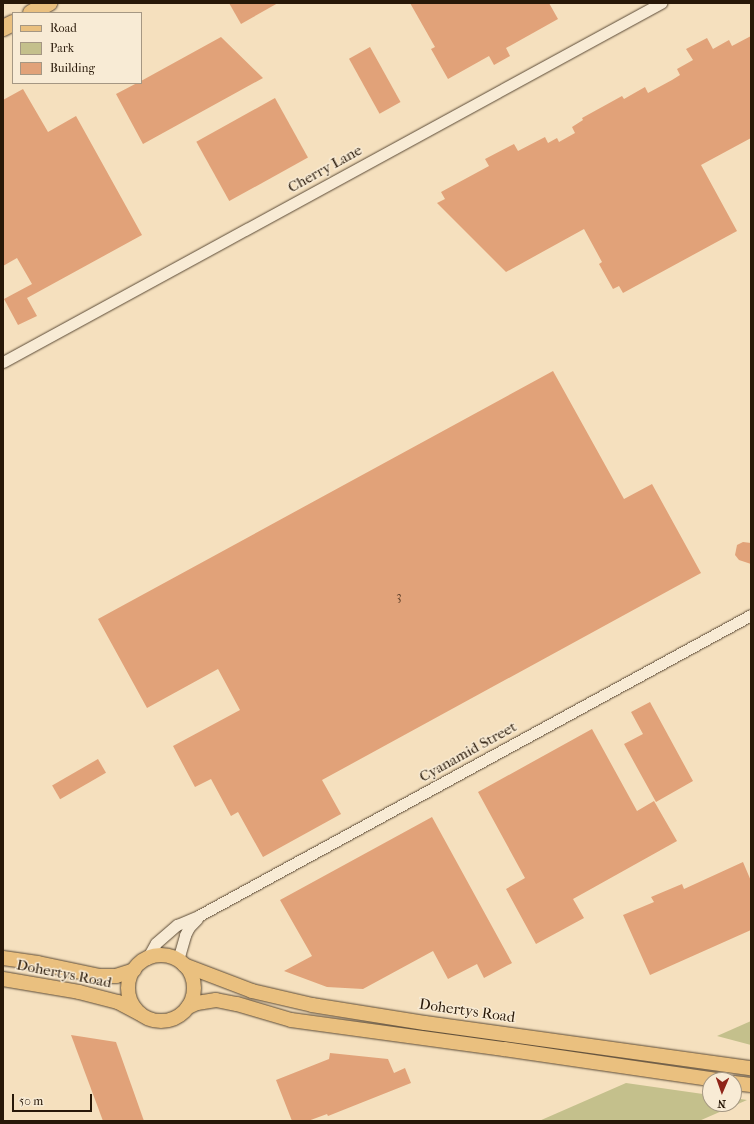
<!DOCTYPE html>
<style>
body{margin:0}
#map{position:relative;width:754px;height:1124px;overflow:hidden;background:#f5e0be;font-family:"IM FELL French Canon",serif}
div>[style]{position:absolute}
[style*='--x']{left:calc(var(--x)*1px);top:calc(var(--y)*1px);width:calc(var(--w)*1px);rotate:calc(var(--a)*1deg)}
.green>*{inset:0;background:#c4c08c}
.building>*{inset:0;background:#e1a279;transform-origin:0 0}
.roads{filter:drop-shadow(0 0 1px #5b4a36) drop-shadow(0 0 1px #5b4a36)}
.minor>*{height:11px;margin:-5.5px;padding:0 5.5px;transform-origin:5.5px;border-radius:5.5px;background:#f8ebd5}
.major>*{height:14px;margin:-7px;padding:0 7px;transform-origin:7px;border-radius:7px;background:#eac07f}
.major>.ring{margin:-7px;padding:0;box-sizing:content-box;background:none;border:14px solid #eac07f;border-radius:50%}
.highway>*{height:16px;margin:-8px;padding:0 8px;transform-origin:8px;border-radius:8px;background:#eac07f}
span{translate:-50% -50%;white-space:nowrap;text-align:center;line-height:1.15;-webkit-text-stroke:3px #f8ebd5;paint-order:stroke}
.number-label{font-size:13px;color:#563a24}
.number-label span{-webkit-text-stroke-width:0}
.street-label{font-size:15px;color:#281808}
.frame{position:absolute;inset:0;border:4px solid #281808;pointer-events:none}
.legend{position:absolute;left:12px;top:12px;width:130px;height:72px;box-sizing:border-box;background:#f8ebd5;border:1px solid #a59783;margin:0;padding:5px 7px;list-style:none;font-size:12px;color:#281808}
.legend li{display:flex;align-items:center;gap:8px;height:20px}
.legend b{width:20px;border:1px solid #a59783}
.north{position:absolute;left:702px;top:1072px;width:40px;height:40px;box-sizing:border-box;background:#f8ebd5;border:1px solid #a59783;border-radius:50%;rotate:182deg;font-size:11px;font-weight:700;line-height:16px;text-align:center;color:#281808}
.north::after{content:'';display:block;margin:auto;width:14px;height:18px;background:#8f2418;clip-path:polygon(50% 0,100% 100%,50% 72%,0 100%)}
.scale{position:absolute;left:12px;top:1094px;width:80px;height:18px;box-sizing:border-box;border:2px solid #281808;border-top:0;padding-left:5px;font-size:12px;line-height:14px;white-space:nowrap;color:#281808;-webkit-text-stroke:3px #f8ebd5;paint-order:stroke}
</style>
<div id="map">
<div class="green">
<div style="clip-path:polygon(751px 1021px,751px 1045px,717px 1036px)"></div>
<div style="clip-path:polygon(626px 1083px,710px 1095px,710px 1104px,734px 1104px,734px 1098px,747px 1100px,699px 1121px,539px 1121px)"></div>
</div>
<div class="building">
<div style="clip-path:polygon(229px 3px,278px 3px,241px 24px)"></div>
<div style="clip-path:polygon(410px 3px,549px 3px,558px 19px,506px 48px,510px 56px,494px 65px,489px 56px,448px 79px,431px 49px,435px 47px)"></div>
<div style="clip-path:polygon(751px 36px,751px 138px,701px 165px,737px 231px,623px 293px,619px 286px,613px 289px,599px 264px,602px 262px,584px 229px,506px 272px,437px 203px,445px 199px,441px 192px,489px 166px,485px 159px,514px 144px,518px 151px,545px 137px,548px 143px,557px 138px,559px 142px,575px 133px,572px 127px,583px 120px,582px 118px,622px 96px,624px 99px,645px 87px,648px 93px,672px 80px,680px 75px,677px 69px,693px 60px,686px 49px,707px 38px,713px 49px,729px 40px,732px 46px)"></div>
<div style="clip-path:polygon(221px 37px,263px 78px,143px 144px,116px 94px,137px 83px,141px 83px,141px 81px)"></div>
<div style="left:370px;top:47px;width:63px;height:24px;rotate:61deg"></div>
<div style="clip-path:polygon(23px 89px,48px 132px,76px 116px,142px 235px,27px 298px,37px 316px,18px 325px,4px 299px,32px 284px,17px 258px,3px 266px,3px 100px)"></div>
<div style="left:275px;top:98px;width:68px;height:90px;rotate:61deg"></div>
<div style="clip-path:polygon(553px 371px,624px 499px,652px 484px,701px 573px,322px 780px,341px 814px,263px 857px,238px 812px,231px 816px,211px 779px,195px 787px,173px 746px,240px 710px,218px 669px,147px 708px,98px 619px)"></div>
<div style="clip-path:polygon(743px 542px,751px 543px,751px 564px,739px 560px,735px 555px,737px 545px)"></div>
<div style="clip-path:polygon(650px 702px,693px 781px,656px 802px,624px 744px,643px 734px,631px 712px)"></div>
<div style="clip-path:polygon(592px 729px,637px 811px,654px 801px,677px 841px,573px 899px,584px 918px,536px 944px,506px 889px,525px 878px,478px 792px)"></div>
<div style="left:98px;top:759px;width:16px;height:53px;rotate:60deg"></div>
<div style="clip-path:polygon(432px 817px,512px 963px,484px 978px,477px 964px,448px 979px,433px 951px,363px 989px,327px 987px,284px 971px,312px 956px,280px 900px)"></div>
<div style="clip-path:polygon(743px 862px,751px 881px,751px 930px,650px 975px,623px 915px,654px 902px,651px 897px,682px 884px,684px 889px)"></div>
<div style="clip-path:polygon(71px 1035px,116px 1042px,144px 1121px,103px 1121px)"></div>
<div style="clip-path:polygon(330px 1053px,388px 1059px,394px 1073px,405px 1068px,411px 1083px,328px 1116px,327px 1114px,308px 1121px,292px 1121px,276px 1080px,329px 1059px)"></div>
</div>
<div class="roads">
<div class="minor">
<div style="--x:3;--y:362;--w:750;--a:-28.62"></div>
<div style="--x:147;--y:959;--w:18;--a:-61"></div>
<div style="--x:156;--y:943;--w:28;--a:-41"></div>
<div style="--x:177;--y:925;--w:25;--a:-23"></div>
<div style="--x:200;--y:915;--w:627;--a:-28.57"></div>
<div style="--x:178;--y:960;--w:26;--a:-74"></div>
<div style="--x:185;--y:935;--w:9;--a:-63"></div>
<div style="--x:189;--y:927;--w:11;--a:-45"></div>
</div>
<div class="major">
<div class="ring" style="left:128px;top:955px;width:52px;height:52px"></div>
<div style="--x:3;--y:958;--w:35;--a:8"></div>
<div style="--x:38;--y:963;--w:62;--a:12"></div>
<div style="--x:99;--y:976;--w:17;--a:0"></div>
<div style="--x:116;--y:976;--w:19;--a:-18"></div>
<div style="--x:184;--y:965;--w:73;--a:20.9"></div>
<div style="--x:252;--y:991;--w:62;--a:13.1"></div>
<div style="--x:312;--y:1005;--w:114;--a:9.1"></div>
<div style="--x:425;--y:1023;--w:329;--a:7.9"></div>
<div style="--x:3;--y:979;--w:77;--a:9.7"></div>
<div style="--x:79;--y:992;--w:40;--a:14.4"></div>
<div style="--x:118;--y:1002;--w:24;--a:28"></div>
<div style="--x:188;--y:1007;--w:10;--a:-24"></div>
<div style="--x:197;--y:1003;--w:19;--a:-9"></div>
<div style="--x:216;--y:1000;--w:21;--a:11"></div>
<div style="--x:237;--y:1004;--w:56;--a:16.5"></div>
<div style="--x:291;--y:1020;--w:215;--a:7.8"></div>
<div style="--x:504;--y:1049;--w:215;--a:8.3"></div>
<div style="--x:734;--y:1083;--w:17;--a:7"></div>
</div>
<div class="highway">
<div style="--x:31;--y:13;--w:21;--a:-29"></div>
<div style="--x:3;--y:28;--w:11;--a:-27"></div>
</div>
</div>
<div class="number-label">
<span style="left:399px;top:596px">3</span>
</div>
<div class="street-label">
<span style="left:325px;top:169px;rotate:-29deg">Cherry Lane</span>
<span style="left:468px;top:752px;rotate:-29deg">Cyanamid Street</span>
<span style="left:64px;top:974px;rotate:11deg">Dohertys Road</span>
<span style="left:467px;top:1011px;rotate:8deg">Dohertys Road</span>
</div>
<div class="frame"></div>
<ul class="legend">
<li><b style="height:5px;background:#eac07f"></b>Road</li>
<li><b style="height:11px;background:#c4c08c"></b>Park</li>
<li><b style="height:11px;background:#e1a279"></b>Building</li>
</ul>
<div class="north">N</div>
<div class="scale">50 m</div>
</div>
